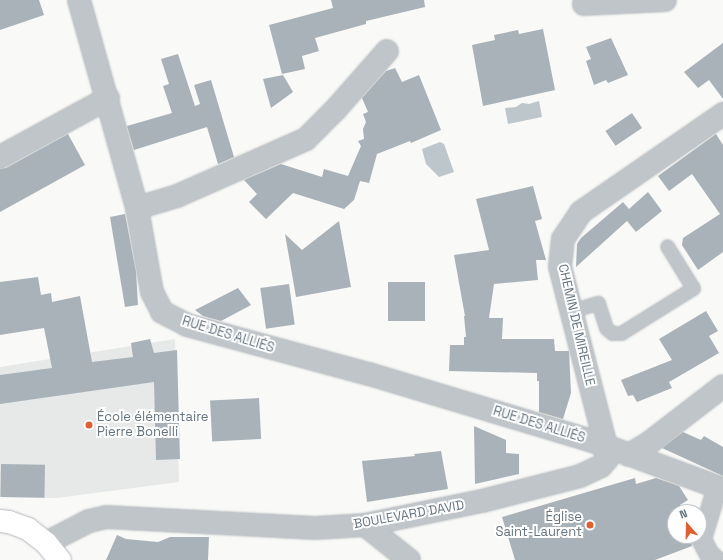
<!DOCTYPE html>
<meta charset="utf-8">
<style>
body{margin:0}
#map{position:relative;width:723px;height:560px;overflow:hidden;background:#f9f9f7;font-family:"Space Grotesk",sans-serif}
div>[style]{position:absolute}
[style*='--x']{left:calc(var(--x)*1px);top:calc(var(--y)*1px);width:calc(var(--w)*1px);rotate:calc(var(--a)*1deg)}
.built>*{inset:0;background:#e7e8e8}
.water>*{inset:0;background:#bcc6cb}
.building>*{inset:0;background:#a9b2b8;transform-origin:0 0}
.roads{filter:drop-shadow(0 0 1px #b4b9bd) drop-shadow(0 0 1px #b4b9bd)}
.service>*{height:13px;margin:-6.5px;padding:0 6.5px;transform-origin:6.5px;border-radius:6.5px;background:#c0c5c9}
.pedestrian>*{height:19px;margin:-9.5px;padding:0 9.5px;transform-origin:9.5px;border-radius:9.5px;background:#c0c5c9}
.minor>*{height:22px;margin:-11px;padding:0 11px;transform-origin:11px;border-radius:11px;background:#c0c5c9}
.tertiary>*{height:22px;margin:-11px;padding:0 11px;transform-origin:11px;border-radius:11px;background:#c0c5c9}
.primary>*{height:22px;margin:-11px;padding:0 11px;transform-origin:11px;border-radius:11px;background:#fff}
.dots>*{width:11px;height:11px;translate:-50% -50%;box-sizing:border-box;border:2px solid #fff;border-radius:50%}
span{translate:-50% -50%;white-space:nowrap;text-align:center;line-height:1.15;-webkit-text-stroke:4px #fff;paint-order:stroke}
.street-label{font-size:13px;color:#657481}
.poi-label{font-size:13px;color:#657481}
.left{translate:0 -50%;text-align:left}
.right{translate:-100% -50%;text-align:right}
.north{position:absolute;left:667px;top:504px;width:40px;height:40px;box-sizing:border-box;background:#fff;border:1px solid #c1c7cd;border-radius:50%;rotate:340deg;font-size:11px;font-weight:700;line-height:16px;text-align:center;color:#657481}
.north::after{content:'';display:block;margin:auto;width:14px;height:18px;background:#dd5f33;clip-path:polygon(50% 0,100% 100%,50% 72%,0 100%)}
</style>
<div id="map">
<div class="built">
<div style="clip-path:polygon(175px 339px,179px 482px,57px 498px,0 497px,0 367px)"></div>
</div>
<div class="water">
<div style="clip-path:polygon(539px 101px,542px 117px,508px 124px,505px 108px,516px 107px,522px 103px,529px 104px)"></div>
<div style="clip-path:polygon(440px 142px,444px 144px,454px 172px,439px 177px,426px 164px,422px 149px)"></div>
</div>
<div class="building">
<div style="clip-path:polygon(0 0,39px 0,44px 15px,0 30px)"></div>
<div style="clip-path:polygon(331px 0,424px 0,425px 7px,366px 21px,366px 24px,315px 38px,319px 51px,302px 56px,305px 69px,282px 74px,269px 25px,333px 8px)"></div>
<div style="clip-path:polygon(543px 29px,555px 90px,483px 106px,472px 45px,495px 40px,494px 35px,518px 30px,519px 34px)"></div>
<div style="clip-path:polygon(611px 38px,628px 75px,608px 83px,606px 80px,594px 85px,586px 61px,591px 59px,586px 47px)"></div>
<div style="clip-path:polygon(723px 43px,723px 99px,709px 80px,698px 88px,684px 72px)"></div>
<div style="clip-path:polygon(178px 54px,195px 106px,200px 104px,194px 85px,211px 80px,234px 157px,218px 164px,207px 127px,134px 150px,127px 126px,172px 113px,163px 86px,169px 84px,161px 59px)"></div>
<div style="clip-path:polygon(395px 68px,402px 82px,419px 75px,441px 130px,411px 143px,410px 141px,377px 154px,369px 183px,360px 181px,354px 200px,344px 209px,293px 193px,266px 219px,249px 202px,257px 194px,244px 180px,281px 164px,322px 177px,324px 169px,348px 176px,361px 146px,358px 141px,364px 139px,363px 129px,366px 122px,363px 114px,368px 112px,362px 98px,386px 71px)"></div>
<div style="clip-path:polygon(283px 75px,293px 92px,271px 108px,263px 79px)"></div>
<div style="left:632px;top:113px;width:18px;height:32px;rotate:56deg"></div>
<div style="clip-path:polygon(68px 134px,85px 165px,0 212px,0 169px,6px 168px)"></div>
<div style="clip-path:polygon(716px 134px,723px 145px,723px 252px,698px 270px,682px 245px,683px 238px,720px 214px,692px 174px,669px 191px,658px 176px)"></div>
<div style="clip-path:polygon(533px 186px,542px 219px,535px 221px,546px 260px,536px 260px,538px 280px,494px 284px,489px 318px,503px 318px,502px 339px,554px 339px,555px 351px,569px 351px,571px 393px,563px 419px,539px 412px,539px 381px,537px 381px,537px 373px,449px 371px,450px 345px,464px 345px,464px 337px,466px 337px,464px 316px,465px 316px,454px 255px,489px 250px,476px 199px)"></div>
<div style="clip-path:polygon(648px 192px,662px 211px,636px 232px,627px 221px,576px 267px,577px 244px,581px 238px,623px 202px,629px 209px)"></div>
<div style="clip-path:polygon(125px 214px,136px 272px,138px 305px,125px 307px,110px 217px)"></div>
<div style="clip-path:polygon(339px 221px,351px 287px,296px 297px,285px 234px,302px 250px)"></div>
<div style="clip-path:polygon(38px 277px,41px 295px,51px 293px,52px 302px,80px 296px,92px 362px,133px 357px,131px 343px,150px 339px,154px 353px,177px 350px,180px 459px,156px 460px,154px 382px,0 404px,0 375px,52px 368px,44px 328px,0 335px,0 282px)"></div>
<div style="left:388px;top:282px;width:37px;height:39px"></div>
<div style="left:289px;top:284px;width:41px;height:29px;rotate:82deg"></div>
<div style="clip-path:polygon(238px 288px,251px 305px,221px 321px,203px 316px,195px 310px)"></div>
<div style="clip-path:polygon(706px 311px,718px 331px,709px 336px,719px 353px,669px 382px,672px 388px,637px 402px,633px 395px,628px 396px,621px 380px,672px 360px,659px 339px)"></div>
<div style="left:259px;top:398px;width:41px;height:49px;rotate:87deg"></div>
<div style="clip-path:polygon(474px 426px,506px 440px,506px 453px,519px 454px,519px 474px,475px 484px)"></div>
<div style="clip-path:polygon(683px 432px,701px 440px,704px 436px,723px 447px,723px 476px,662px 448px)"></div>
<div style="clip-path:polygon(441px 451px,448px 489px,367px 502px,362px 461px,415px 456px,414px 454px)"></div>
<div style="left:1px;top:464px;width:44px;height:33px;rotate:1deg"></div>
<div style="clip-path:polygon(635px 478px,636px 484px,656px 478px,679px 486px,688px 500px,680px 505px,682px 512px,675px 512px,675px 536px,690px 536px,692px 546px,655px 560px,515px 560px,502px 517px)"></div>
<div style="clip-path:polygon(117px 535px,126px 539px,158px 542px,170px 537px,209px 537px,208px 560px,106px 560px)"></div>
</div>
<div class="roads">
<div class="service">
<div style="--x:571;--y:311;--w:28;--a:-17"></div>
<div style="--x:598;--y:303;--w:26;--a:72"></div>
<div style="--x:606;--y:328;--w:8;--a:40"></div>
<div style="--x:612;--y:333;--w:9;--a:0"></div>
<div style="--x:621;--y:333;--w:85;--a:-32"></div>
<div style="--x:693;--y:288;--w:49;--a:-121.8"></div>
</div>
<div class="pedestrian">
<div style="--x:716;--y:560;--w:9;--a:-139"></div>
<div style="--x:709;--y:554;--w:17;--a:-118"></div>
<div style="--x:701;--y:539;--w:55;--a:-73.2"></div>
</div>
<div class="minor">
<div style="--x:79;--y:0;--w:216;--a:74.4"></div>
<div style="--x:137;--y:208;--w:85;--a:79.9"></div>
<div style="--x:152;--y:292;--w:22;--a:63"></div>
<div style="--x:162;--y:312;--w:28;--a:27"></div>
<div style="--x:187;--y:325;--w:188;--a:15.1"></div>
<div style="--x:369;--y:374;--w:233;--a:16.7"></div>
<div style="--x:592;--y:441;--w:15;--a:20"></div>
<div style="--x:584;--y:4;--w:81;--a:-2.8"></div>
<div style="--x:0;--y:157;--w:123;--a:-28.6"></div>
<div style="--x:137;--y:208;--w:42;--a:-16.7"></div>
<div style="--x:177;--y:196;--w:141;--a:-23.8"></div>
<div style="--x:306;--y:139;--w:42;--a:-45"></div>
<div style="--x:336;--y:109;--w:77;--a:-48.7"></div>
<div style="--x:606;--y:446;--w:185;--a:-104.4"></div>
<div style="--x:560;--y:267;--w:28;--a:-84"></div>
<div style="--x:563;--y:239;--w:32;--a:-56"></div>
<div style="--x:581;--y:212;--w:173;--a:-34.6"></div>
<div style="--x:629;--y:455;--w:23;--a:-31"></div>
<div style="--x:649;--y:443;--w:93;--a:-37.6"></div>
<div style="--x:365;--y:525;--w:56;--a:38.5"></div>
</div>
<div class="tertiary">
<div style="--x:46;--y:543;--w:48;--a:-27.1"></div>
<div style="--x:89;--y:521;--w:17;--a:-13"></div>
<div style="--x:106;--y:517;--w:209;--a:3"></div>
<div style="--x:315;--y:528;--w:50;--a:-3.4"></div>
<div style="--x:365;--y:525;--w:119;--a:-11.6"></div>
<div style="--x:482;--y:501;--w:101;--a:-14.3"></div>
<div style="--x:580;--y:476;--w:23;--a:-25"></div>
<div style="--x:601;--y:466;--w:9;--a:-49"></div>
<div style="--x:607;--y:459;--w:13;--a:-94"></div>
<div style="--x:606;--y:446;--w:125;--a:20.2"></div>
</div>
<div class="primary">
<div style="--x:0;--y:521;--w:9;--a:6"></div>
<div style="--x:9;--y:522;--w:20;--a:20"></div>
<div style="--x:28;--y:529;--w:23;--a:38"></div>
<div style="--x:46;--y:543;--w:22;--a:51"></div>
</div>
</div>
<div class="dots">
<div style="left:89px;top:425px;background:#dd5f33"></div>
<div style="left:590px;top:525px;background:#dd5f33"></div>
</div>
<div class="street-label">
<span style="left:576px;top:325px;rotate:77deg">CHEMIN DE MIREILLE</span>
<span style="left:228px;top:335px;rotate:17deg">RUE DES ALLIÉS</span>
<span style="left:539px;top:425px;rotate:17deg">RUE DES ALLIÉS</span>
<span style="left:409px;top:515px;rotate:-10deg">BOULEVARD DAVID</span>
</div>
<div class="poi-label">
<span class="left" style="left:97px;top:425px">École élémentaire<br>Pierre Bonelli</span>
<span class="right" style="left:582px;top:525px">Église<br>Saint-Laurent</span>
</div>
<div class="north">N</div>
</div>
